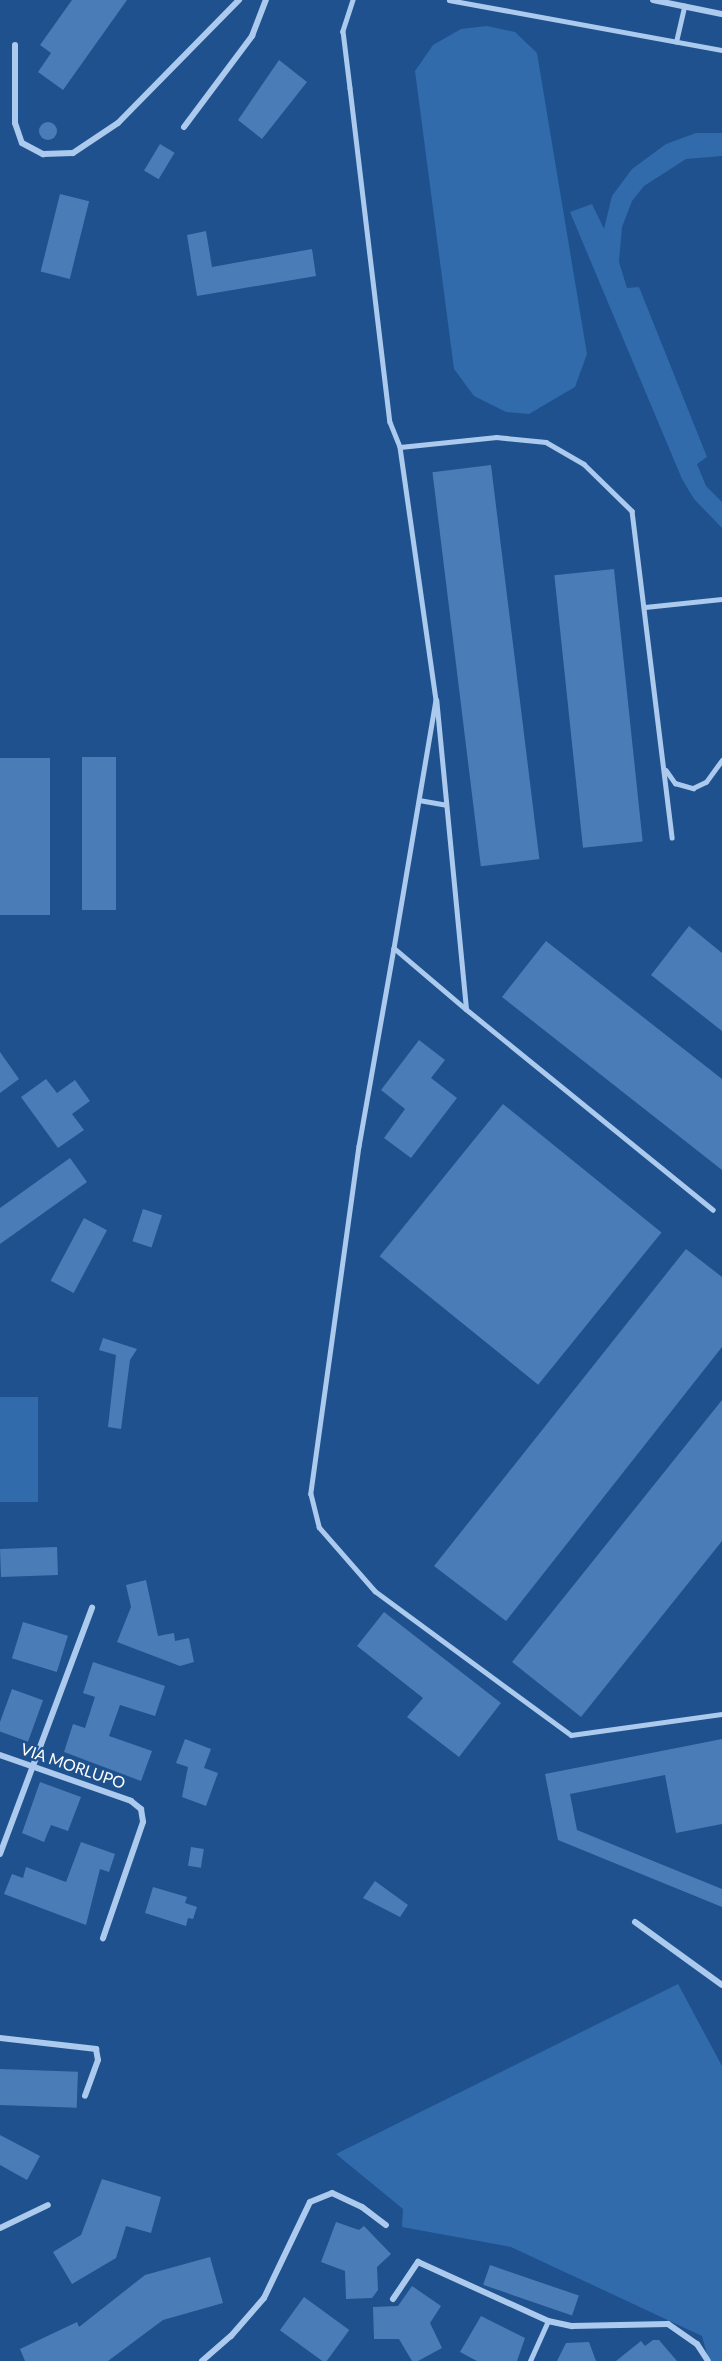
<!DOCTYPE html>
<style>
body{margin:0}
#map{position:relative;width:722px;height:2361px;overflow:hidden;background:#1e518d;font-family:Lato,sans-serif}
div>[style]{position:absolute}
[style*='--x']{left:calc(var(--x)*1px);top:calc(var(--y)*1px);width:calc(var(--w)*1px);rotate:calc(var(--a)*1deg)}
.green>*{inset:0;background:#316bab;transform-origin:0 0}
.building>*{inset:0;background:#4a7db7;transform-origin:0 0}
.round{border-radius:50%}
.lane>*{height:4.5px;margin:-2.25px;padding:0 2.25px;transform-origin:2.25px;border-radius:2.25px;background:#abcaed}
.street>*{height:6px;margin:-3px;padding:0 3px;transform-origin:3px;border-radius:3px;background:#abcaed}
span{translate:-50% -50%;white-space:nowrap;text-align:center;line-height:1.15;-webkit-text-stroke:4.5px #1e518d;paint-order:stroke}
.street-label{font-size:16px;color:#fff}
</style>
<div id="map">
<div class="green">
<div style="clip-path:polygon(487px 26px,515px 32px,537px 53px,587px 354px,575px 387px,529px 414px,506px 412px,474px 396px,454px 369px,415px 71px,433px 45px,461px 29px)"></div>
<div style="clip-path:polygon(696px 133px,722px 133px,722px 156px,686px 159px,644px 186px,632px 201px,622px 227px,619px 262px,627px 288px,639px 287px,707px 457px,697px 464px,706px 486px,722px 502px,722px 528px,694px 499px,682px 479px,570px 212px,592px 204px,604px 229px,612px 196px,632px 169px,666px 144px)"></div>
<div style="left:0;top:1397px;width:38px;height:105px"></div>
<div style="clip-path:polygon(678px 1984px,722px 2066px,722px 2361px,709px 2361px,702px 2336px,511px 2247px,402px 2227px,403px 2209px,336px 2154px)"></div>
</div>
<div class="building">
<div style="clip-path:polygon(72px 0,127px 0,63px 90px,38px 72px,51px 53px,40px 45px)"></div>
<div style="clip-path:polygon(279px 60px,307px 82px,262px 139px,238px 120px)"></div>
<div class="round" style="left:39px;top:122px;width:18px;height:18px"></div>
<div style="left:160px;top:144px;width:17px;height:31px;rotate:31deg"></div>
<div style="left:60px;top:194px;width:30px;height:80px;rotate:14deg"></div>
<div style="clip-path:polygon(206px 231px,212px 267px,312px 249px,316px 276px,197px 296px,187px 235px)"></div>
<div style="left:491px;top:465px;width:397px;height:59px;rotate:83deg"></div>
<div style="left:614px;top:569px;width:274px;height:60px;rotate:84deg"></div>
<div style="left:82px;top:757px;width:34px;height:153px"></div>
<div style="left:0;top:758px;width:50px;height:157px"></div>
<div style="clip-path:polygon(689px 926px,722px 953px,722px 1031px,651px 975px)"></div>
<div style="clip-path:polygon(546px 941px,722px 1079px,722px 1170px,502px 997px)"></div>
<div style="clip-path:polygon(419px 1040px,445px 1060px,431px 1078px,457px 1098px,411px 1158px,384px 1138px,405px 1109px,381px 1090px)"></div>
<div style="clip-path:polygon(0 1052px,19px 1079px,0 1093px)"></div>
<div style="clip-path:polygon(46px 1079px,57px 1093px,75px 1080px,90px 1101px,72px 1114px,84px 1130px,58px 1148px,21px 1097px)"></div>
<div style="left:503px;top:1104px;width:204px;height:196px;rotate:39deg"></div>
<div style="clip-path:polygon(70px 1158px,87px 1182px,0 1244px,0 1208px)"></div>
<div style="left:143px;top:1209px;width:20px;height:34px;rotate:18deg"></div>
<div style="left:84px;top:1218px;width:26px;height:71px;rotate:28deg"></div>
<div style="clip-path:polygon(686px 1249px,722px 1277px,722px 1347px,506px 1621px,434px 1566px)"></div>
<div style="clip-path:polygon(103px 1338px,137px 1349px,130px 1360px,121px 1429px,108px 1427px,116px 1355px,99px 1350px)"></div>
<div style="clip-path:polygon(722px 1400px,722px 1541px,581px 1717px,512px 1662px)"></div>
<div style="left:57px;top:1547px;width:28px;height:57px;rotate:88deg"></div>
<div style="clip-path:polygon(146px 1580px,158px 1636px,174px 1633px,175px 1641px,189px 1638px,194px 1662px,180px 1666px,117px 1642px,131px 1607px,126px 1585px)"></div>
<div style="clip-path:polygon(384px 1612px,501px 1703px,459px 1757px,407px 1717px,423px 1698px,357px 1646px)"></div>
<div style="left:23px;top:1622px;width:47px;height:38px;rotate:17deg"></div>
<div style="clip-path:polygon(93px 1662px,165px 1686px,155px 1716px,120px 1705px,109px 1736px,152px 1751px,141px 1781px,64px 1752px,73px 1724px,85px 1728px,95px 1697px,83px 1693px)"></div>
<div style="left:12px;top:1689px;width:33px;height:44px;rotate:20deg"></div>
<div style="clip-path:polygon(185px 1739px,211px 1749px,204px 1768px,218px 1773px,206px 1806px,182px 1797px,188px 1767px,176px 1763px)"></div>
<div style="clip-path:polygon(722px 1739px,722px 1824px,676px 1833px,665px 1775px,570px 1794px,577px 1830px,722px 1889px,722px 1907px,558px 1840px,545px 1774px)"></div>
<div style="clip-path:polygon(40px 1782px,81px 1797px,68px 1831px,51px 1825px,44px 1842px,22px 1833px)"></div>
<div style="clip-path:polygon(81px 1842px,115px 1854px,109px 1872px,100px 1869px,86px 1925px,4px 1894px,12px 1874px,23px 1878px,26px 1867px,66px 1882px)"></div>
<div style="left:191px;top:1847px;width:13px;height:19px;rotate:9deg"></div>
<div style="clip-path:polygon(375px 1881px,408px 1905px,400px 1917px,363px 1898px)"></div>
<div style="clip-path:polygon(153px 1887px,187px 1897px,185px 1903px,197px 1907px,193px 1919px,188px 1918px,186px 1926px,145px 1913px)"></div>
<div style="left:0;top:2069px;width:78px;height:36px;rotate:2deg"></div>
<div style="clip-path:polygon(0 2135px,40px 2156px,27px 2180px,0 2165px)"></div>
<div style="clip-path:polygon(102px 2179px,161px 2197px,151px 2233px,126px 2226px,116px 2258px,72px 2284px,53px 2252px,81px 2235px)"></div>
<div style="clip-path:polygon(336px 2222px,359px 2230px,364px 2226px,391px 2254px,377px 2267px,378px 2290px,372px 2298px,346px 2299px,345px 2271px,321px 2262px)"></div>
<div style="clip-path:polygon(210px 2257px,223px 2303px,163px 2320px,108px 2361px,25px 2361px,20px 2349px,77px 2322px,79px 2327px,145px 2275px)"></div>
<div style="left:490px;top:2265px;width:94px;height:21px;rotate:19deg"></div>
<div style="clip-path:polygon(412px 2286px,441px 2306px,430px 2323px,442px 2348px,418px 2361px,412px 2361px,399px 2339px,374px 2339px,373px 2307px,398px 2306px)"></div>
<div style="left:304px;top:2297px;width:56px;height:41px;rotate:36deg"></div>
<div style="clip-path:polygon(481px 2316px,525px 2338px,517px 2361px,477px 2361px,460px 2352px)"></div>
<div style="clip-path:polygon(653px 2340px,659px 2340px,677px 2361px,616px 2361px,641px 2341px,645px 2346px)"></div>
<div style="clip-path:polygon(589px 2342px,596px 2361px,557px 2361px,566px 2343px)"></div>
</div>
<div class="lane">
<div style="--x:353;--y:0;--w:33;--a:108"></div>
<div style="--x:343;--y:31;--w:57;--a:83"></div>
<div style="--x:350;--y:88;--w:336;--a:83.2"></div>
<div style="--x:390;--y:422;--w:27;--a:68"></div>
<div style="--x:400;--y:447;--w:256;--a:81.9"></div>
<div style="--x:449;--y:0;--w:278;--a:10.4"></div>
<div style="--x:676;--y:42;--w:37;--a:-77"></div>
<div style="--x:400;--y:447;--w:97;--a:-5.9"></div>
<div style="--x:496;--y:437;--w:50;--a:5.7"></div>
<div style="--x:546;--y:442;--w:44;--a:30.1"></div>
<div style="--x:584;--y:464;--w:67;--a:44.4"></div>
<div style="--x:632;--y:511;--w:329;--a:83"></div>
<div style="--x:645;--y:607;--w:77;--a:-5.9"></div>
<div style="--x:666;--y:770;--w:16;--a:55"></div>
<div style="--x:675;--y:783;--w:19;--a:16"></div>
<div style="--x:693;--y:788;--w:14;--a:-25"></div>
<div style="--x:706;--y:782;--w:27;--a:-54"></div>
<div style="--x:419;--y:800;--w:27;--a:10"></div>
<div style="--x:394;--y:948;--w:201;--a:100"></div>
<div style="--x:359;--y:1146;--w:351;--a:97.9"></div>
<div style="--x:311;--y:1494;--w:34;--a:76"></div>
<div style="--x:319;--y:1527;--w:85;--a:48.8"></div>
<div style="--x:375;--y:1591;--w:243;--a:36.3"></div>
<div style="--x:571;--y:1735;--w:152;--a:-7.9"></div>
<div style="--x:466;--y:1009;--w:310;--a:-95.5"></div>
<div style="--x:436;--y:700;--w:252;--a:99.6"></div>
<div style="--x:394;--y:948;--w:94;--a:40.3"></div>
<div style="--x:466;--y:1009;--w:318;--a:39.1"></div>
<div style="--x:530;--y:2361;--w:44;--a:-65.8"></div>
</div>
<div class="street">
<div style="--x:653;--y:0;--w:70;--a:11.5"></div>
<div style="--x:15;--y:45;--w:78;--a:90"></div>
<div style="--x:15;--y:123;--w:21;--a:71"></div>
<div style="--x:22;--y:143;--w:24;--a:28"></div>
<div style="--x:43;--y:154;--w:30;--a:-2"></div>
<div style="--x:73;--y:153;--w:54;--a:-33.7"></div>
<div style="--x:118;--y:123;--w:173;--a:-45.5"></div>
<div style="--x:184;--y:127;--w:114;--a:-53.2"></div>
<div style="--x:252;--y:36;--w:39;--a:-69"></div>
<div style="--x:0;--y:1755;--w:139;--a:19.3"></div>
<div style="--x:131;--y:1801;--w:13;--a:39"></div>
<div style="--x:141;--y:1809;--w:13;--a:81"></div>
<div style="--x:143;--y:1822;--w:123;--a:109"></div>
<div style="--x:0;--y:1854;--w:263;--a:-69.5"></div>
<div style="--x:635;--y:1922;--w:107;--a:35.9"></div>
<div style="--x:0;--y:2038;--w:97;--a:6.5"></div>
<div style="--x:96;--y:2049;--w:11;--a:80"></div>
<div style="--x:98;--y:2060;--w:38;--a:110"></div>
<div style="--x:0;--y:2228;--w:53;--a:-25.6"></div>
<div style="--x:393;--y:2299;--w:45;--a:-56"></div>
<div style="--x:418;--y:2262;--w:143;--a:24.4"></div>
<div style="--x:548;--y:2321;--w:25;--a:12"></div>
<div style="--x:572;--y:2326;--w:96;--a:-1.2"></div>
<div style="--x:668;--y:2324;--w:35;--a:35"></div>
<div style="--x:697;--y:2344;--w:20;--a:57"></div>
<div style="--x:202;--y:2361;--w:38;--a:-41"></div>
<div style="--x:231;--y:2336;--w:50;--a:-49"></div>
<div style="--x:264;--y:2298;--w:106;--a:-64.4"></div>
<div style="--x:310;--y:2202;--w:24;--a:-22"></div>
<div style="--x:332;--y:2193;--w:33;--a:25"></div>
<div style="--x:362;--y:2207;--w:30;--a:37"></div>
</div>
<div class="street-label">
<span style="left:73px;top:1766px;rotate:19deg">VIA MORLUPO</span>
</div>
</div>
